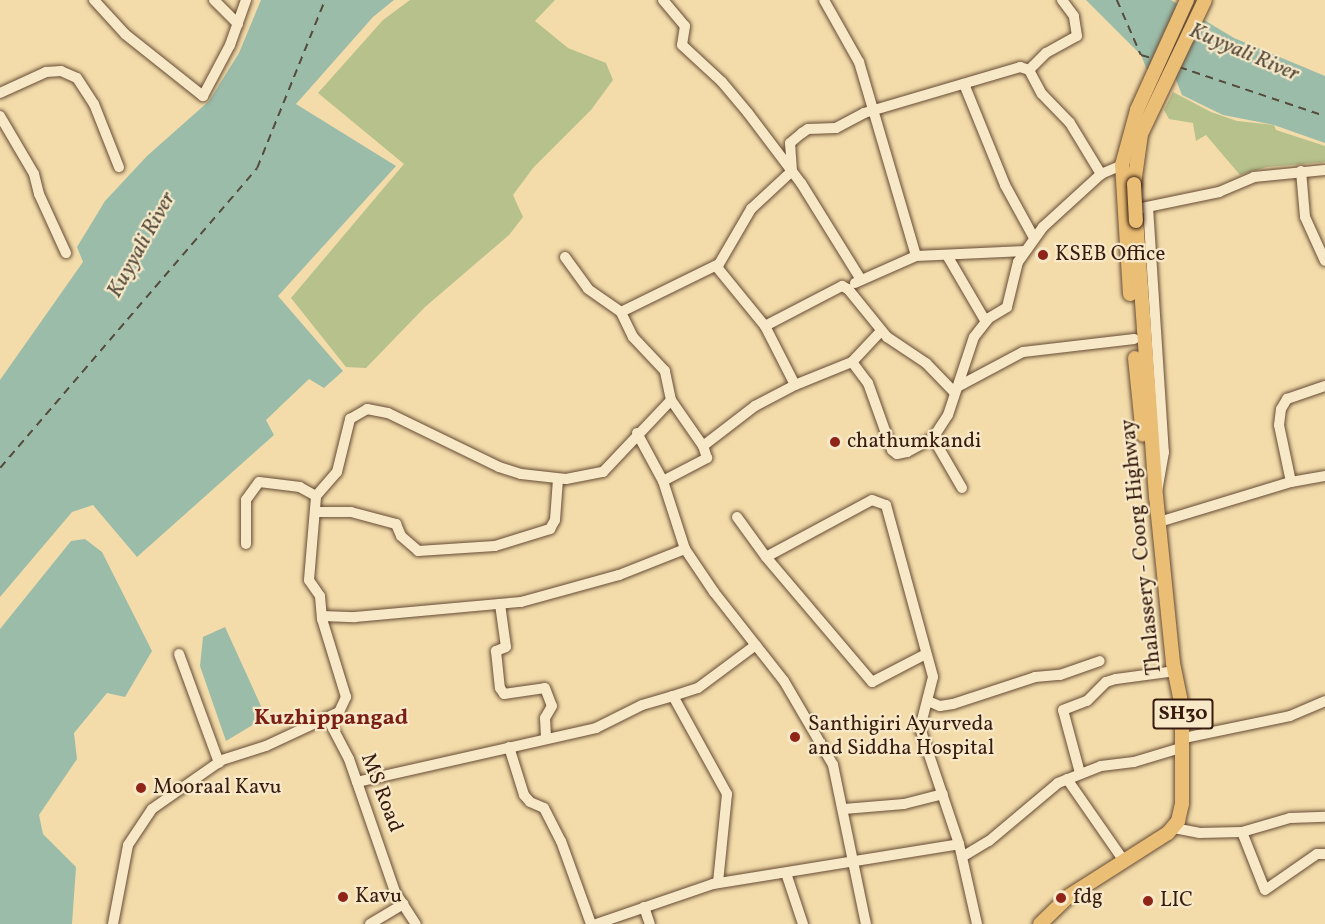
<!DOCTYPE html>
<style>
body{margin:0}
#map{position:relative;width:1325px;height:924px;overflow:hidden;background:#f3dcaa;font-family:Vollkorn,serif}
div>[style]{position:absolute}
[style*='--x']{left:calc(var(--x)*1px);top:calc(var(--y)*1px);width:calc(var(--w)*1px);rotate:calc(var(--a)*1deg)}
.green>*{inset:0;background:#b6c18c}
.water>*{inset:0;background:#9bbca9}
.ferry>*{height:1.5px;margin-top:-0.75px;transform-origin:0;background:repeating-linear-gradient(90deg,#554b3c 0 8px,transparent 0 14px)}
.roads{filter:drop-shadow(0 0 2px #664b35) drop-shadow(0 0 2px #664b35)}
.minor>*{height:10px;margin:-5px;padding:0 5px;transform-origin:5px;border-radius:5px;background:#f7e8c8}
.major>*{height:14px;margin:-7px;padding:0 7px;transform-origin:7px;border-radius:7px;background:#eabe75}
.bridges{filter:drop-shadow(0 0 2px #371b0e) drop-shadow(0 0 2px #371b0e)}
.major-bridge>*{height:14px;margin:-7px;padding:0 7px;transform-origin:7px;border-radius:7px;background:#eabe75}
.dots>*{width:16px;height:16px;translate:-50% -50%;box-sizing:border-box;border:3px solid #f7e8c8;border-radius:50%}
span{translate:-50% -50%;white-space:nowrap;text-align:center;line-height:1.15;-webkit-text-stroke:4.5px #f7e8c8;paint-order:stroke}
.shield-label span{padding:2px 4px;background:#f7e8c8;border:2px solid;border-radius:4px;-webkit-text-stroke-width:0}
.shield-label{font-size:20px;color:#371b0e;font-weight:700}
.poi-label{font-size:21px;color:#371b0e}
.left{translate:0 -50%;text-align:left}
.street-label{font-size:21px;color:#371b0e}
.water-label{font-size:22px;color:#554b3c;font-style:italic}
.neighbourhood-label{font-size:22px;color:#7a1f14;font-weight:700}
</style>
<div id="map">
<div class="green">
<div style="clip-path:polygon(410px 0,555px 0,535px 21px,568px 48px,606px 63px,613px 80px,591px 110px,533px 168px,513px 195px,523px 217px,509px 235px,425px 307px,366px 368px,346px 367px,291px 298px,404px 164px,318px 93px,383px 20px)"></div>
<div style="clip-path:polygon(1173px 92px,1211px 112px,1237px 121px,1274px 125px,1276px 130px,1325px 146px,1325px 162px,1267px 167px,1240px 175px,1206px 135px,1196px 141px,1193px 123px,1169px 119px,1164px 110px)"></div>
</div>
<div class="water">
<div style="clip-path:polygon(261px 0,394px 0,373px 17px,296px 104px,396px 166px,278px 296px,343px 371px,324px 388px,309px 379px,266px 420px,274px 435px,137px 557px,93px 505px,72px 512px,0 597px,0 380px,83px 262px,77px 247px,105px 201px,147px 156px,209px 101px,239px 53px)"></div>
<div style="clip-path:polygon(1086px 0,1171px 0,1234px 38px,1325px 76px,1325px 143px,1274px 125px,1223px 115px,1182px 95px,1175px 77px,1147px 70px,1141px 55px)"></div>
<div style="clip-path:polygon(85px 539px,102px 552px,152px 651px,125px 697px,107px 693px,74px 733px,77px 759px,39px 815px,43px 834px,76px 867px,72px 924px,0 924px,0 629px,71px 541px)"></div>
<div style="clip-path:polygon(225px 627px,266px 717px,226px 741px,200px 666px,203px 637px)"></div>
</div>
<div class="ferry">
<div style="--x:1117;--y:0;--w:60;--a:66.4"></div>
<div style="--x:1141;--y:55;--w:15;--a:16"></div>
<div style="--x:1179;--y:67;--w:154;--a:18.6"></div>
<div style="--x:0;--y:468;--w:395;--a:-49.4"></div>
<div style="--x:257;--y:168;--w:181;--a:-68"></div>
</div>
<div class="roads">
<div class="minor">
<div style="--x:94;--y:0;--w:46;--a:47.6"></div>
<div style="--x:125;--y:34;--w:100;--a:38.5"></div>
<div style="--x:203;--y:96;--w:58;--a:-62.1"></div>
<div style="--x:230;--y:45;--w:48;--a:-70.4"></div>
<div style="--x:214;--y:0;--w:34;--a:45"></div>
<div style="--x:663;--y:0;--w:34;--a:50"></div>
<div style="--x:685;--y:26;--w:19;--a:99"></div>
<div style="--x:682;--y:45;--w:54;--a:42.8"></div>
<div style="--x:722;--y:82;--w:40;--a:50"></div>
<div style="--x:748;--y:113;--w:88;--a:52.9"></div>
<div style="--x:801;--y:183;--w:112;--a:58.2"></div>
<div style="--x:824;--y:0;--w:71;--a:60.6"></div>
<div style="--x:859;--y:62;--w:202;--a:73.6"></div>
<div style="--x:1029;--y:70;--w:24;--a:-45"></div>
<div style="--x:1046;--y:53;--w:35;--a:-29"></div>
<div style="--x:1077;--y:36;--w:20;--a:-99"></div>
<div style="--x:1074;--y:16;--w:20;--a:-127"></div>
<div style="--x:964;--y:84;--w:109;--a:67.9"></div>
<div style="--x:1005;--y:185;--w:60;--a:61.3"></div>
<div style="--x:0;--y:93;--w:51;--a:-24.5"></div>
<div style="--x:46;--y:72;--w:15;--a:-4"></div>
<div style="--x:61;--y:71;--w:17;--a:24"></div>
<div style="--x:77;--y:78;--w:31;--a:57"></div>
<div style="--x:94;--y:104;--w:68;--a:68.4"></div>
<div style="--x:0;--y:116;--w:67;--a:59.6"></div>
<div style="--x:34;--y:174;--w:21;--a:76"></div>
<div style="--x:39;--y:194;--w:65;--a:65.4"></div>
<div style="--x:1301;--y:171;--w:46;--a:85"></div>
<div style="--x:1305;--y:217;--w:48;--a:65.6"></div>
<div style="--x:1148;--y:207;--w:246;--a:86.3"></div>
<div style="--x:1164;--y:452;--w:39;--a:100"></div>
<div style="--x:1142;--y:208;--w:79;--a:-11.7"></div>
<div style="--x:1219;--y:192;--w:38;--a:-23"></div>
<div style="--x:1254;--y:177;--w:71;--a:-5.6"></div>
<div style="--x:565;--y:257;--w:39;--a:54"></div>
<div style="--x:588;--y:289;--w:40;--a:34.9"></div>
<div style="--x:948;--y:257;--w:75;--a:59.7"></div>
<div style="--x:716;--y:266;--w:77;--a:50.8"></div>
<div style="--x:765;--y:326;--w:87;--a:-27.5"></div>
<div style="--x:842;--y:286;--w:7;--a:27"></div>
<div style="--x:848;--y:289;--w:62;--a:50.9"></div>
<div style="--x:887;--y:337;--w:47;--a:33.7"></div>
<div style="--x:926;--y:363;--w:40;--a:46"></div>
<div style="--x:855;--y:283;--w:67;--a:-23.9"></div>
<div style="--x:916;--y:256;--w:109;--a:-2.6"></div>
<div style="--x:765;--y:326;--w:66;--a:63"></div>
<div style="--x:852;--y:362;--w:42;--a:-46.9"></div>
<div style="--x:959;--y:386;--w:72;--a:-28"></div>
<div style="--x:1023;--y:352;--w:112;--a:-6.7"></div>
<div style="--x:637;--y:433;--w:55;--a:61.6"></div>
<div style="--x:663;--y:481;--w:71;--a:72.1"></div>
<div style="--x:685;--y:549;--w:52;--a:56"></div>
<div style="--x:714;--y:592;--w:113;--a:51.8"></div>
<div style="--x:784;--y:681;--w:97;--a:59.7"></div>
<div style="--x:833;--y:765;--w:162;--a:78.3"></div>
<div style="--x:703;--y:446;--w:56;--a:-124.8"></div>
<div style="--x:671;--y:400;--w:30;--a:-102"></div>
<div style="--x:665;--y:371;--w:47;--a:-133.3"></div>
<div style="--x:633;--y:337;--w:28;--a:-116"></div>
<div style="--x:621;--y:312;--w:109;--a:-26.1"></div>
<div style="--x:719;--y:264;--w:64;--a:-59.8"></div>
<div style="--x:751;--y:209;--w:56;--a:-42.8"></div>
<div style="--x:792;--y:171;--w:28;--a:-94"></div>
<div style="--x:790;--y:143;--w:16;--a:-40"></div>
<div style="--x:802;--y:133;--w:7;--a:-34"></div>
<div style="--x:808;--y:129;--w:28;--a:-2"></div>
<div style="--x:836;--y:128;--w:32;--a:-28"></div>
<div style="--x:864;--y:113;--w:163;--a:-16.4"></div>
<div style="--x:1020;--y:67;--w:9;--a:18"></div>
<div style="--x:1029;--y:70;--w:27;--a:62"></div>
<div style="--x:1042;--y:94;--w:40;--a:46"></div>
<div style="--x:1070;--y:123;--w:60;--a:58.7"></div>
<div style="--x:663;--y:481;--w:50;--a:-27.6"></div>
<div style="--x:707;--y:458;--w:13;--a:-108"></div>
<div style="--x:703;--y:446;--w:66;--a:-37.6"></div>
<div style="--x:755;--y:406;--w:45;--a:-27.7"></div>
<div style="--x:795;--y:385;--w:61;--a:-22"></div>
<div style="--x:852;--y:362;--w:26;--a:53"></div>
<div style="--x:868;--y:383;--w:71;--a:70.3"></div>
<div style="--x:892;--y:450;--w:6;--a:39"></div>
<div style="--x:897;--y:454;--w:10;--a:-11"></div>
<div style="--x:907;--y:452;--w:30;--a:-28"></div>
<div style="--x:1291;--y:482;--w:58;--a:-101.9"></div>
<div style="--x:1279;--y:425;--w:16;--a:-83"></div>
<div style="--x:1281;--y:409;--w:12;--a:-59"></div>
<div style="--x:1287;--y:399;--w:40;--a:-18.9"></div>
<div style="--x:962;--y:488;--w:58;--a:-120.1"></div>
<div style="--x:933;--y:438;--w:27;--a:-57"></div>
<div style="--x:948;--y:415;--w:82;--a:-71.6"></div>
<div style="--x:974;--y:337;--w:24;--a:-52"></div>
<div style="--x:989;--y:318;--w:21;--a:-31"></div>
<div style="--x:1007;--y:307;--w:46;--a:-76.3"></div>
<div style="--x:1018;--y:262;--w:43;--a:-54.5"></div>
<div style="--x:1043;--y:227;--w:79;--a:-42.4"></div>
<div style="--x:1101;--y:174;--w:23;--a:-23"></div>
<div style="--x:316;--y:496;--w:32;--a:-49"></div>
<div style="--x:337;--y:472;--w:55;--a:-76.2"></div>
<div style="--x:350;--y:419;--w:20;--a:-30"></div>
<div style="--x:367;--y:409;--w:21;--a:11"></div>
<div style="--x:388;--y:413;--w:123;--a:25.9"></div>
<div style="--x:499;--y:467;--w:23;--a:18"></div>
<div style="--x:521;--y:474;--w:45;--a:6.3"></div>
<div style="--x:566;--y:479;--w:38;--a:-11"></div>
<div style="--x:603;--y:472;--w:99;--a:-46.6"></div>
<div style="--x:315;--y:512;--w:36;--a:0"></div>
<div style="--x:351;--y:512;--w:47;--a:14.9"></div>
<div style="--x:396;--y:524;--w:13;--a:67"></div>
<div style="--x:401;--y:536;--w:23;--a:41"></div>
<div style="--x:418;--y:551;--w:77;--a:-3.7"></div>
<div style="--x:495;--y:546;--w:58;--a:-17.2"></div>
<div style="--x:550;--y:529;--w:10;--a:-61"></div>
<div style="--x:555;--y:520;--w:41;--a:-85.8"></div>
<div style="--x:737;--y:517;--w:49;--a:54.1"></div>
<div style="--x:766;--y:557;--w:120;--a:-28.3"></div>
<div style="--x:872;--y:500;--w:15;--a:20"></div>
<div style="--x:886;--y:505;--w:178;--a:74.7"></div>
<div style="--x:933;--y:677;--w:53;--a:104.3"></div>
<div style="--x:920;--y:728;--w:122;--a:71.4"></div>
<div style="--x:1159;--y:522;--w:138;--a:-16.9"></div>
<div style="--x:1291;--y:482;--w:35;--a:-10"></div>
<div style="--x:766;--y:557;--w:164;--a:49.7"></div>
<div style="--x:872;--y:682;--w:61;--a:-27.4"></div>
<div style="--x:500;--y:604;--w:43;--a:82.1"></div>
<div style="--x:506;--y:647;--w:11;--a:158"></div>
<div style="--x:496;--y:651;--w:37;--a:84"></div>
<div style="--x:500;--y:688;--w:7;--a:56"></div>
<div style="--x:504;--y:694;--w:41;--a:-8.3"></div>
<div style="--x:545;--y:688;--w:19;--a:69"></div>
<div style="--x:552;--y:706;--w:14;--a:120"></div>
<div style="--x:545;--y:718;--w:19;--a:87"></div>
<div style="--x:322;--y:616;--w:33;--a:2"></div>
<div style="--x:355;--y:617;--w:167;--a:-5.2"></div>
<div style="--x:521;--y:602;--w:102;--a:-15.4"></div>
<div style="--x:619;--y:575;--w:71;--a:-21.5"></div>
<div style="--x:179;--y:654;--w:116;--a:69.8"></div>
<div style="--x:673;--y:696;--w:26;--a:-18"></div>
<div style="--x:698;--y:688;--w:72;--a:-36.6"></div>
<div style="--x:928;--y:701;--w:13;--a:23"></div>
<div style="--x:940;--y:706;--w:13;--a:-9"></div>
<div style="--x:953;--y:704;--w:86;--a:-18.2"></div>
<div style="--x:1035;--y:677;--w:25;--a:-5"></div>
<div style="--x:1060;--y:675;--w:42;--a:-19.3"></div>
<div style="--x:327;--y:717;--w:47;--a:62.4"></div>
<div style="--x:349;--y:759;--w:141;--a:70.9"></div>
<div style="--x:395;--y:892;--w:38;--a:57"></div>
<div style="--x:1184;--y:738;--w:108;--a:-11.7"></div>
<div style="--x:1290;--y:716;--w:38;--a:-23"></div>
<div style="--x:509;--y:747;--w:50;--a:72.6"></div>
<div style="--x:524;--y:795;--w:9;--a:49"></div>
<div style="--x:530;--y:802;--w:15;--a:23"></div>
<div style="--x:544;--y:808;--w:37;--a:63"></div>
<div style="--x:561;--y:841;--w:88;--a:70.1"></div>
<div style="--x:1080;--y:773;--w:65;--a:-105.1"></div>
<div style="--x:1063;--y:710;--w:26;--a:-21"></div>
<div style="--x:1087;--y:701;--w:27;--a:-45"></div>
<div style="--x:1106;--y:682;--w:10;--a:-17"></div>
<div style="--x:1116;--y:679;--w:60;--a:-7.7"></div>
<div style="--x:1067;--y:779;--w:100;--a:55.2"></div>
<div style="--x:357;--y:782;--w:245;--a:-12.7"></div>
<div style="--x:596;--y:728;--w:51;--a:-26.6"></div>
<div style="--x:642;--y:705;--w:32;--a:-16"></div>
<div style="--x:673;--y:696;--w:112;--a:61.1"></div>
<div style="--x:727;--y:794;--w:89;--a:95.8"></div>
<div style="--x:844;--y:809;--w:60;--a:-4.8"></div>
<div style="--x:904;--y:804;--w:40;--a:-14.4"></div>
<div style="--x:1174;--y:828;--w:25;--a:11"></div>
<div style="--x:1199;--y:833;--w:43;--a:-1.3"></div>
<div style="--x:1242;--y:832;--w:62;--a:68.4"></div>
<div style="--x:1265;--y:890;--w:63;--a:-34.7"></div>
<div style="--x:1317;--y:854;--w:8;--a:0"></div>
<div style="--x:1242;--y:832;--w:50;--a:-16.3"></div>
<div style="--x:1290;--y:818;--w:35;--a:-2"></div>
<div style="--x:962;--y:857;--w:31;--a:-31"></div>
<div style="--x:989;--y:841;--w:90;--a:-40"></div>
<div style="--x:1058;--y:783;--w:46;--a:-21.6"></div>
<div style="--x:1101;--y:766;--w:33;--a:-7"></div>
<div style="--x:1134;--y:762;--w:52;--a:-16.7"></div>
<div style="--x:786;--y:873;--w:54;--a:71.6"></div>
<div style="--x:644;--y:907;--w:18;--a:71"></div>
<div style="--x:113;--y:924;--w:80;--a:-79.2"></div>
<div style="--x:128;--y:845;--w:43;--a:-56.3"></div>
<div style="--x:152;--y:809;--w:85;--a:-35"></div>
<div style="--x:222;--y:760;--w:46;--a:-17.7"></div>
<div style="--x:266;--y:746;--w:81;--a:-25"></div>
<div style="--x:339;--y:712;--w:17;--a:-65"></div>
<div style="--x:346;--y:697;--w:82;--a:-107.1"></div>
<div style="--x:322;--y:619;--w:23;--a:-95"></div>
<div style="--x:320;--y:596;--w:19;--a:-125"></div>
<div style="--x:309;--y:580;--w:84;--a:-85.2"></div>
<div style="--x:316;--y:496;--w:18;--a:-151"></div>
<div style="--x:300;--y:487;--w:41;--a:-173"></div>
<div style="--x:259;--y:482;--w:22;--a:126"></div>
<div style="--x:246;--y:500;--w:44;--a:90"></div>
<div style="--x:370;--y:924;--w:39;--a:-31"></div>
<div style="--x:596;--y:924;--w:124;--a:-18.9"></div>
<div style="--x:713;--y:884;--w:249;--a:-9.2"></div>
<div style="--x:959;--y:844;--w:82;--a:77.3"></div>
</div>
<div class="major">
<div style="--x:1134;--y:184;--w:50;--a:-82"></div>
<div style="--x:1141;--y:134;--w:148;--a:-64.5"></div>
<div style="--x:1130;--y:294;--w:129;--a:-93.5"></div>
<div style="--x:1122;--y:165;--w:57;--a:-74.7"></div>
<div style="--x:1137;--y:110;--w:121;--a:-65.6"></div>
<div style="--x:1135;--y:358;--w:77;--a:84.1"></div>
<div style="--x:1040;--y:924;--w:40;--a:-44"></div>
<div style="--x:1069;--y:896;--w:117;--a:-32.5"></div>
<div style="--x:1168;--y:833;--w:16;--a:-50"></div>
<div style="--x:1178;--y:821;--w:17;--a:-77"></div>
<div style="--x:1182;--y:804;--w:97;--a:-90"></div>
<div style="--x:1182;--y:707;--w:45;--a:-101.6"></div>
<div style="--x:1173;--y:663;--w:167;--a:-95.8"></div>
<div style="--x:1156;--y:497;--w:277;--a:-94.1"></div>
</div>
</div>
<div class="bridges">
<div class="major-bridge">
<div style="--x:1134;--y:184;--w:37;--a:87"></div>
</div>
</div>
<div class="dots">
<div style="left:1043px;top:255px;background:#8f2418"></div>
<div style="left:835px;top:442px;background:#8f2418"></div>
<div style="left:795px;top:737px;background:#8f2418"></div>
<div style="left:141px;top:788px;background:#8f2418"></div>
<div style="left:343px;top:897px;background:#8f2418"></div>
<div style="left:1061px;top:898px;background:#8f2418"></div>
<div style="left:1148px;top:901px;background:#8f2418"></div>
</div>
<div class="shield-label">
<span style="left:1183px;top:714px">SH30</span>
</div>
<div class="poi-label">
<span class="left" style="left:1055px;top:255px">KSEB Office</span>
<span class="left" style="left:847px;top:442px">chathumkandi</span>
<span class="left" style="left:808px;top:737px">Santhigiri Ayurveda<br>and Siddha Hospital</span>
<span class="left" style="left:153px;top:788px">Mooraal Kavu</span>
<span class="left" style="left:355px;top:897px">Kavu</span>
<span class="left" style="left:1073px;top:898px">fdg</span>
<span class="left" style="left:1160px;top:901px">LIC</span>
</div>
<div class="street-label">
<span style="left:1142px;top:547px;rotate:-96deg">Thalassery - Coorg Highway</span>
<span style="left:381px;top:793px;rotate:69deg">MS Road</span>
</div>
<div class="water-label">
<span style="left:1244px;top:53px;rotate:23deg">Kuyyali River</span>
<span style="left:142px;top:245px;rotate:-61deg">Kuyyali River</span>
</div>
<div class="neighbourhood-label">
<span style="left:331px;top:719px">Kuzhippangad</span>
</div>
</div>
